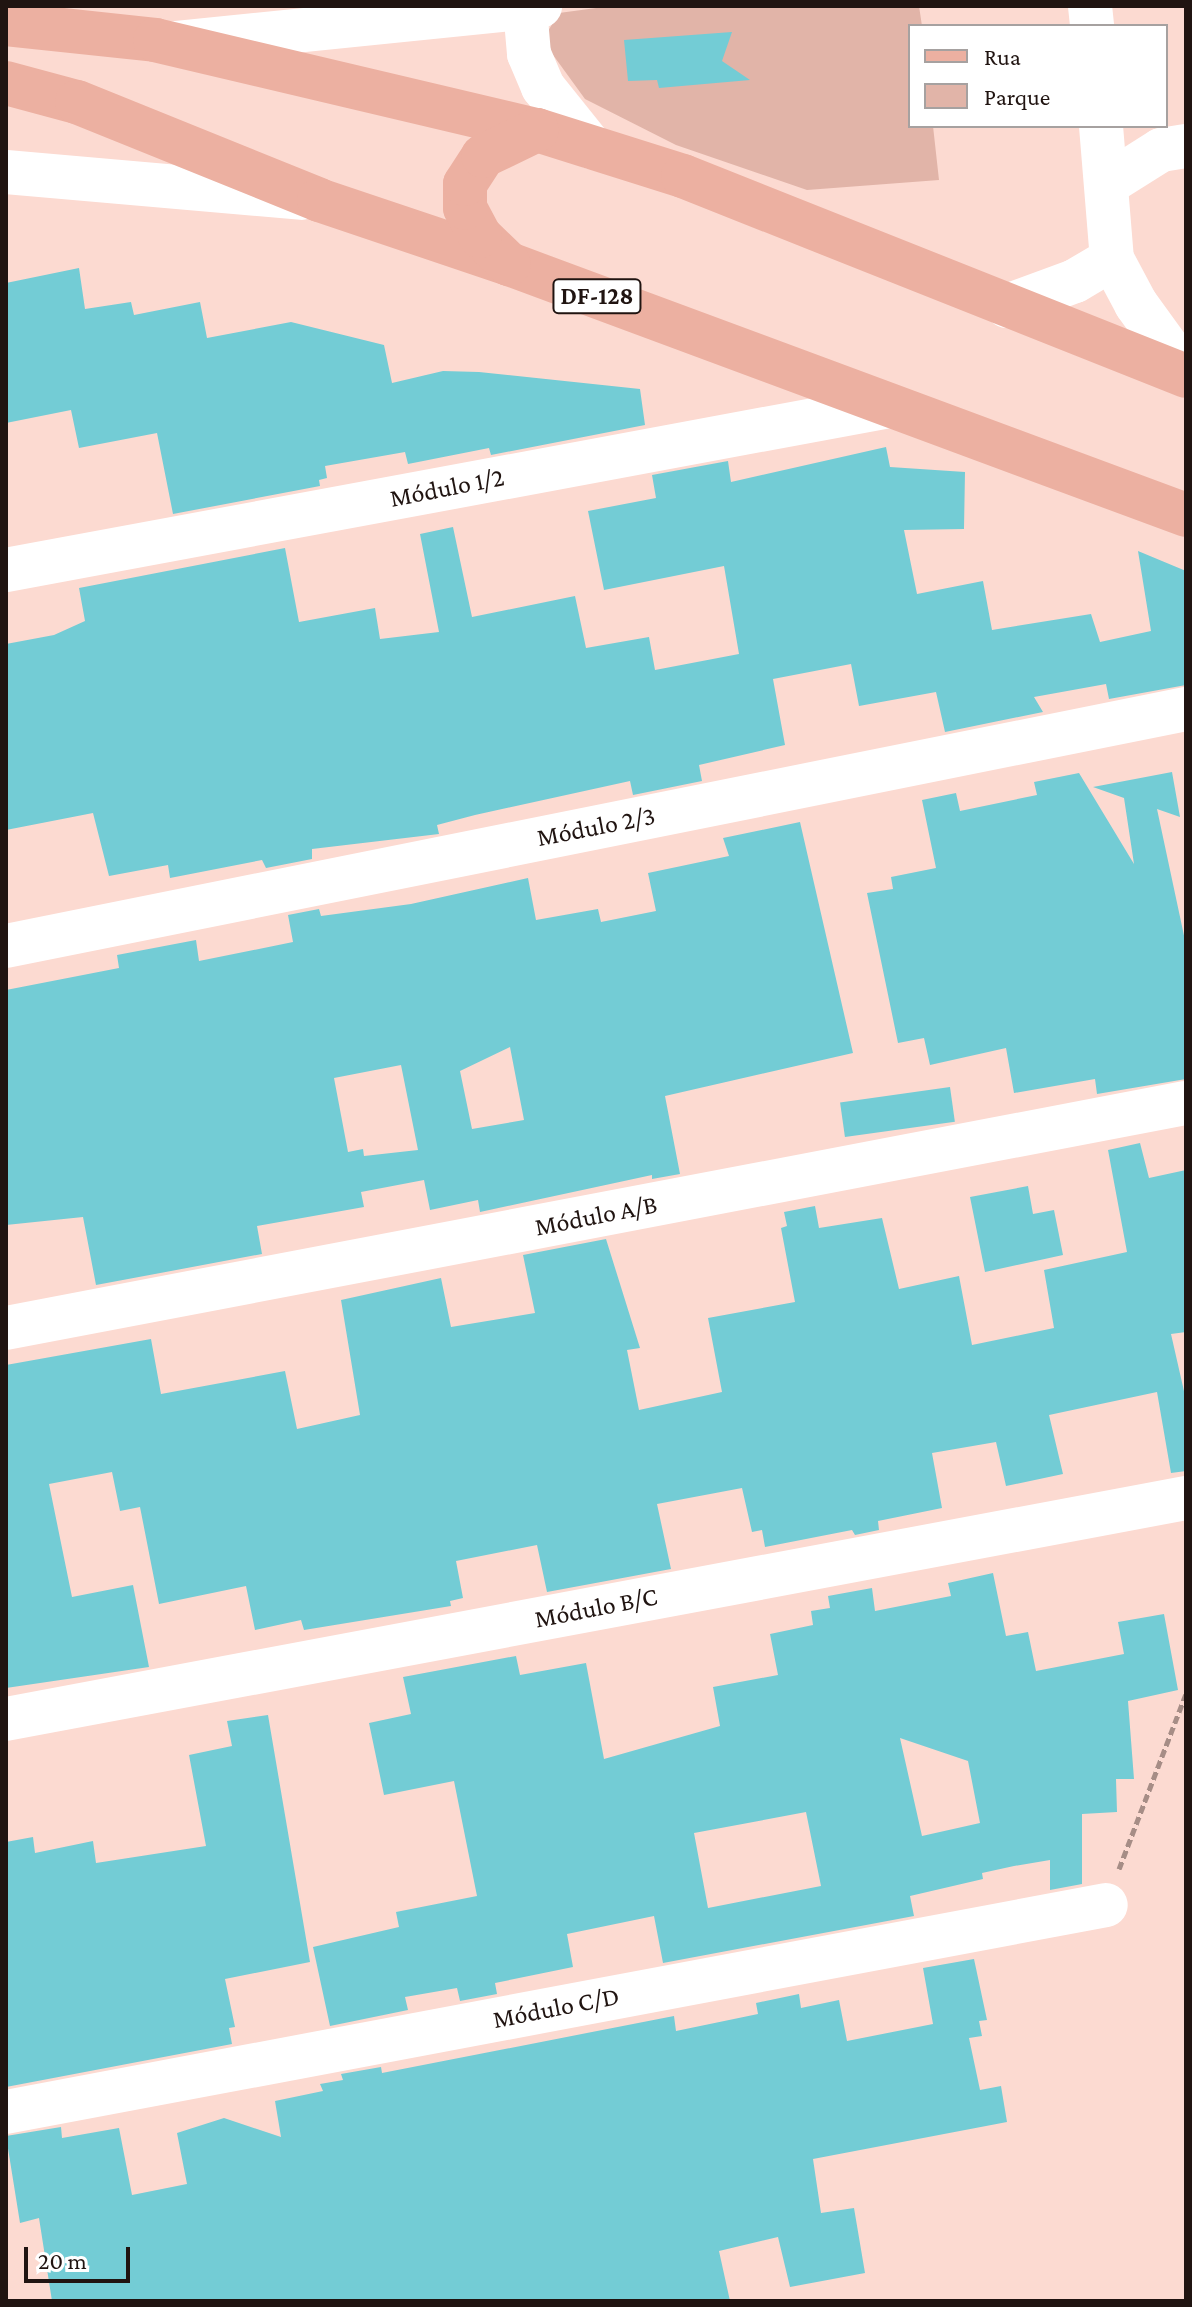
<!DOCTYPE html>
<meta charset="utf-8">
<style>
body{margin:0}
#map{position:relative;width:1192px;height:2307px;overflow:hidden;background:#fcdad1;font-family:"Crimson Pro",serif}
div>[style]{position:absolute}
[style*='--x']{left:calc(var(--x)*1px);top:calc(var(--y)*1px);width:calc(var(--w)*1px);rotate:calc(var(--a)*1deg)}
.green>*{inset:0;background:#e1b4a8}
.building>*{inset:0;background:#73ccd5;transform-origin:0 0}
.path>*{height:5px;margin-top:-2.5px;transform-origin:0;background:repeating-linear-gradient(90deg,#a68d86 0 8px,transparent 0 12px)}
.minor>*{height:44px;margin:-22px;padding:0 22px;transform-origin:22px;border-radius:22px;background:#fff}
.major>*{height:44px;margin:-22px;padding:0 22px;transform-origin:22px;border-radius:22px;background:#ecb0a1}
span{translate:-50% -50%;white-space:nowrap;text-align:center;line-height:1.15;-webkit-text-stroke:8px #fff;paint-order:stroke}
.shield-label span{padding:2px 6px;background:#fff;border:2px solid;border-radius:6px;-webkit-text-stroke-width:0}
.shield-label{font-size:24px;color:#201411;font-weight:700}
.street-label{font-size:26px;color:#201411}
.frame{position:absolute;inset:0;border:8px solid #201411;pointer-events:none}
.legend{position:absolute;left:908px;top:24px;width:260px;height:104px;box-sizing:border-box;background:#fff;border:2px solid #a6a1a0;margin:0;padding:10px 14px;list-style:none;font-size:24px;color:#201411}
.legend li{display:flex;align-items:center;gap:16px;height:40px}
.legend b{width:40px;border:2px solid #a6a1a0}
.scale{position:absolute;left:24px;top:2247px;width:106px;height:36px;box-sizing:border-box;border:4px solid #201411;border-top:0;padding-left:10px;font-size:24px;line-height:28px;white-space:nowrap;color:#201411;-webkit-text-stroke:6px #fff;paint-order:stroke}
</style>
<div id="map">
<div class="green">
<div style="clip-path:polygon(611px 6px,919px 6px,922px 26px,910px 26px,910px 126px,933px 126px,939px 180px,807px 190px,676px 145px,585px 99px,548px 48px,548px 31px,559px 13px)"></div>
</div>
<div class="building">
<div style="clip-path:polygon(732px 32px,722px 61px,750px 80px,659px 88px,657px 80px,628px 81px,624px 40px)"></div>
<div style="clip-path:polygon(79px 268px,85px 309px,131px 302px,134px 315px,200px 302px,207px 338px,291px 322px,384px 345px,392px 383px,443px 371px,479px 372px,640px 389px,645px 425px,491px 455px,489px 448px,408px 464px,405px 452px,325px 466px,327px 478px,319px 480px,320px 486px,173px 514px,157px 433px,79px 448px,71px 410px,6px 423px,6px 283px)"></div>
<div style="clip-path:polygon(886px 447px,890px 467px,965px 472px,964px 529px,904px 530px,917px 594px,983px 581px,992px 630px,1091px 614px,1100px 642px,1151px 631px,1138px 551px,1186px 571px,1186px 685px,1109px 699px,1106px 684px,1034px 697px,1043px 712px,945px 732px,936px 692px,859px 706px,851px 664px,773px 679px,785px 745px,699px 765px,702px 781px,633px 795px,630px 781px,475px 815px,437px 825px,439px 834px,312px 849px,312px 859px,266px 868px,262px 860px,170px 878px,168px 865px,109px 876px,93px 813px,6px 830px,6px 644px,54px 635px,85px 621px,79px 588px,285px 548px,299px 622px,375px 608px,380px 639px,439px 632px,420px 534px,453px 527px,472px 617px,575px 596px,586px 648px,649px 637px,655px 670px,739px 654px,724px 566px,604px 590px,588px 511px,656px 498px,652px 475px,728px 461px,731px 482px)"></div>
<div style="clip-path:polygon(1172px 772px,1180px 817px,1157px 809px,1186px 945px,1186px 1079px,1097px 1094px,1095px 1079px,1014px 1093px,1006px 1048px,930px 1065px,924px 1038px,898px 1043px,867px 893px,893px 889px,891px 877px,936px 868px,922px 800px,956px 793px,960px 811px,1037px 795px,1034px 782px,1079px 773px,1134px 864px,1124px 798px,1093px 787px)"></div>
<div style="clip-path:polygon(evenodd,800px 822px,853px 1053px,665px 1096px,680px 1174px,652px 1179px,652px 1175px,480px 1212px,478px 1200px,430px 1210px,424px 1180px,361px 1192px,364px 1207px,257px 1226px,262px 1254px,96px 1285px,83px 1217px,6px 1225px,6px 990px,119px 968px,117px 955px,196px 940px,199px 961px,293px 942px,288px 915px,319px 909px,321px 916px,411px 904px,528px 878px,536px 920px,598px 909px,601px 922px,656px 911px,648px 873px,729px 856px,723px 838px,800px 822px,510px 1047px,524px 1120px,472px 1129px,460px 1071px,510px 1047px,800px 822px,401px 1065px,418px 1150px,364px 1156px,363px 1149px,348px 1152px,334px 1078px,401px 1065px)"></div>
<div style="left:950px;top:1087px;width:35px;height:111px;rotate:82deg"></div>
<div style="clip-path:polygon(1140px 1143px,1149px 1178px,1186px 1170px,1186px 1332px,1171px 1334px,1186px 1400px,1186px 1471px,1171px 1473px,1157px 1392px,1049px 1415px,1063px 1474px,1006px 1486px,996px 1442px,932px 1453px,942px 1508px,878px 1521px,879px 1530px,855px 1535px,852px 1530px,765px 1547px,762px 1530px,752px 1532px,742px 1488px,657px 1504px,671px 1569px,547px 1592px,537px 1545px,456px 1561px,463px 1598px,450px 1601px,451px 1606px,304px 1630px,301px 1620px,255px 1630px,246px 1586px,159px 1604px,140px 1507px,120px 1511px,112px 1472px,49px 1484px,72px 1597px,133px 1585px,149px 1667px,6px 1688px,6px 1365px,151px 1339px,161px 1394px,285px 1371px,297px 1429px,360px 1415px,341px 1300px,441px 1278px,451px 1327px,535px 1313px,523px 1255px,606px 1239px,640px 1348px,627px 1350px,639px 1410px,722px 1392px,708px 1318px,795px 1302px,781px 1228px,787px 1226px,784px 1212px,815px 1206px,819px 1228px,882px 1218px,899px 1289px,959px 1276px,972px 1345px,1054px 1328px,1044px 1270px,1127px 1252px,1108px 1150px)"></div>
<div style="clip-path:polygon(1028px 1186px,1033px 1214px,1054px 1210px,1063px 1255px,985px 1272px,970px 1197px)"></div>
<div style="clip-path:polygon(evenodd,993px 1573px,1006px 1636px,1028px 1632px,1036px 1671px,1124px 1654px,1118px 1622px,1164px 1614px,1178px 1690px,1128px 1701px,1134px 1779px,1116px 1779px,1117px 1812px,1082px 1814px,1082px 1884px,1050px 1890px,1050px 1860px,1014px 1866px,982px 1873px,983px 1879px,910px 1896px,914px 1916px,663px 1963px,654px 1916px,567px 1934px,573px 1967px,495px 1983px,497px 1994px,460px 2001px,457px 1988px,405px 1997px,408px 2010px,330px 2026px,313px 1947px,399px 1927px,396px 1912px,477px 1896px,454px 1781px,384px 1795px,369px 1723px,411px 1714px,403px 1677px,516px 1656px,520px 1675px,586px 1663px,604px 1759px,720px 1726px,713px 1687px,778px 1675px,770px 1634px,813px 1625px,811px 1611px,830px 1608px,828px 1596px,872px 1588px,875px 1611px,951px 1596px,948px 1583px,993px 1573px,900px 1738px,968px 1761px,980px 1823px,922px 1836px,900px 1738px,993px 1573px,806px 1812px,821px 1886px,708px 1908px,694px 1833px,806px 1812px)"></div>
<div style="clip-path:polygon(268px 1715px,310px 1962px,225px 1979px,235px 2027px,229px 2028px,232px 2044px,6px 2087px,6px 1842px,33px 1837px,35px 1853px,93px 1841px,96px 1863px,206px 1846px,189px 1755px,232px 1746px,227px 1721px)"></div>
<div style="clip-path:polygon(974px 1959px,987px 2020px,979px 2021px,982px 2036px,969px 2038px,980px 2090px,1001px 2086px,1007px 2122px,813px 2159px,821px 2213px,854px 2208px,865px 2273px,790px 2287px,778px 2237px,719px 2251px,730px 2301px,52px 2301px,39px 2218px,20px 2223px,6px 2136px,61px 2127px,62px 2138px,119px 2128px,132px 2195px,187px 2184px,177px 2133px,224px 2118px,281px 2137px,275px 2101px,323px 2091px,320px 2084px,343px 2080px,341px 2074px,381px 2067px,382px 2073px,674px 2016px,676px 2031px,758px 2014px,756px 2003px,799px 1994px,801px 2008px,839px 2000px,847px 2041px,933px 2024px,923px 1968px)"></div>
</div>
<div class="path">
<div style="--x:1119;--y:1869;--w:187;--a:-69.1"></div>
</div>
<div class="minor">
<div style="--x:1090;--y:6;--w:20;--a:84"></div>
<div style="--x:525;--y:8;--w:46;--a:85"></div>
<div style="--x:529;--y:54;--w:36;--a:67"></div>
<div style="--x:543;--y:87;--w:77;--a:51.3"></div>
<div style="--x:177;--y:43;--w:365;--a:-5.8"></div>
<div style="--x:1101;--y:126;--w:133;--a:85.3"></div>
<div style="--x:1112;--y:259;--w:51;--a:61.9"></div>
<div style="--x:1136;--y:304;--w:85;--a:54.1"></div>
<div style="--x:6;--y:172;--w:297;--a:5"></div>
<div style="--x:1107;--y:184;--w:64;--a:-32.2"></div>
<div style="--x:1161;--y:150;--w:25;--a:-9"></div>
<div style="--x:1007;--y:306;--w:72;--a:-20.2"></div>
<div style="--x:1075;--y:281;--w:43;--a:-30.7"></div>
<div style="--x:6;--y:570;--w:898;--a:-10.52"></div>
<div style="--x:6;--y:946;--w:1204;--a:-11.36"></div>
<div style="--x:6;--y:1328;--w:1201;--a:-10.8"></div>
<div style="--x:6;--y:1719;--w:1201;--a:-10.61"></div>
<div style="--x:6;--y:2112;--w:1119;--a:-10.66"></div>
</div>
<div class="major">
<div style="--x:6;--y:24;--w:150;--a:6.1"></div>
<div style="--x:155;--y:40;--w:392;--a:13.3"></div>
<div style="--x:537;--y:130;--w:153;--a:17.5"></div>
<div style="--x:683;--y:176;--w:541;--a:21.68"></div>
<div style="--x:6;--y:83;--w:73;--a:15"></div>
<div style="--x:77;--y:102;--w:261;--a:22"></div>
<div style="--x:319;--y:200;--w:200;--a:18.6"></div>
<div style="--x:509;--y:264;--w:722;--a:20.34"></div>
<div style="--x:509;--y:264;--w:40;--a:-136"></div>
<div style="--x:480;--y:236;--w:32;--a:-118"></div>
<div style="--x:465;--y:208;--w:24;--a:-90"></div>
<div style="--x:465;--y:184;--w:33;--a:-57"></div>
<div style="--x:483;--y:156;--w:60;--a:-25.7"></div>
</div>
<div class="shield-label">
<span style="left:597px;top:296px">DF-128</span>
</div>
<div class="street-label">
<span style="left:447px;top:488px;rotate:-11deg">Módulo 1/2</span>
<span style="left:596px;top:827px;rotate:-11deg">Módulo 2/3</span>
<span style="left:596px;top:1216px;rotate:-11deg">Módulo A/B</span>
<span style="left:596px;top:1608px;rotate:-11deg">Módulo B/C</span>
<span style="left:556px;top:2008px;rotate:-11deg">Módulo C/D</span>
</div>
<div class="frame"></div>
<ul class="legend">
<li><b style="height:10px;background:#ecb0a1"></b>Rua</li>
<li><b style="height:22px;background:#e1b4a8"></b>Parque</li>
</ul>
<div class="scale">20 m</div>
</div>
